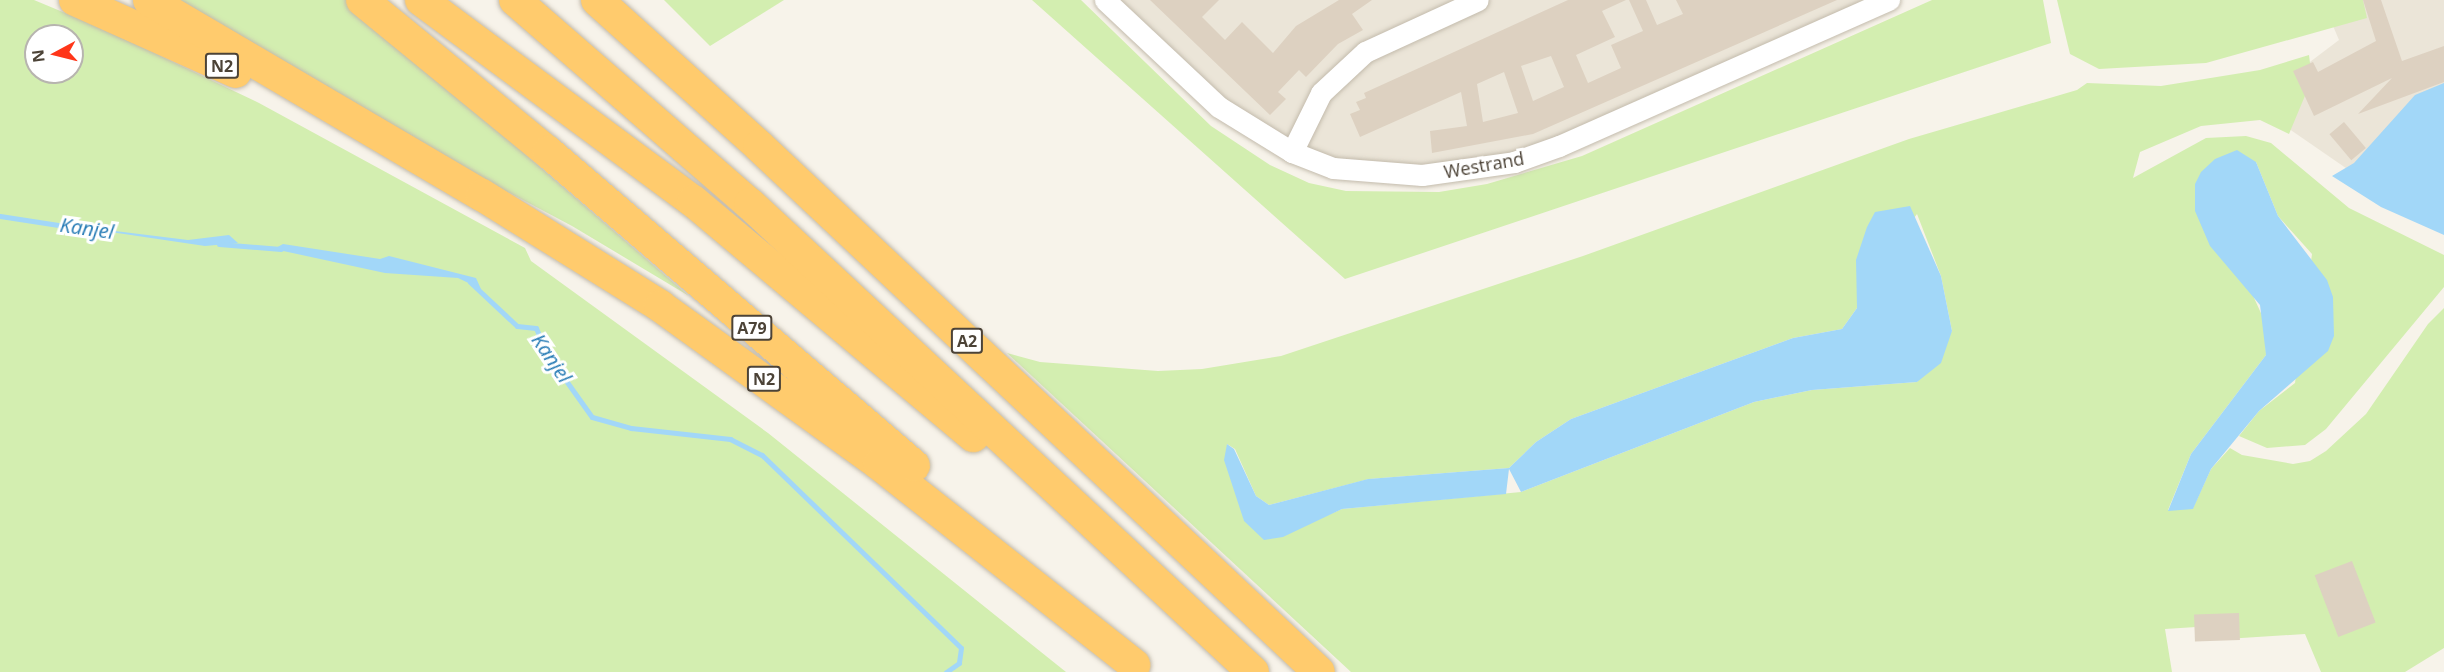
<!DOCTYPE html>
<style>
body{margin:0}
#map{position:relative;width:2444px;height:672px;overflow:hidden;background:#f7f3ea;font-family:"Open Sans",sans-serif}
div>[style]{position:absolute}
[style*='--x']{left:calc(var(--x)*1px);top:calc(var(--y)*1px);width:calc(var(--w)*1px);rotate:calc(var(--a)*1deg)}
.residential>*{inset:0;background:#ebe5d8}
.green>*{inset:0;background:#d3eeb0}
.water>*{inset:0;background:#a2d7f8}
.stream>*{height:5px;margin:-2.5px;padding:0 2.5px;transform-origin:2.5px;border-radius:2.5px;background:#a2d7f8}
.building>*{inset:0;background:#ddd1c1;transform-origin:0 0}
.roads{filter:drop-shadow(0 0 2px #c3bbac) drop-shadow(0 0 2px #c3bbac)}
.minor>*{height:21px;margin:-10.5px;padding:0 10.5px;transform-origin:10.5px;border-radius:10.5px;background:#fff}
.highway>*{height:32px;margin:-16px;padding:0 16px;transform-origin:16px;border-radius:16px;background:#ffcb6d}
span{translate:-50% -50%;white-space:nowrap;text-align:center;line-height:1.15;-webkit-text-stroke:6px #fff;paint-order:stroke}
.shield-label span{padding:2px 4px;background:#fff;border:2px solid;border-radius:4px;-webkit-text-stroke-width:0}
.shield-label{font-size:16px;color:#4c4337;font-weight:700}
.street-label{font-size:18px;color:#4c4337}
.water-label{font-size:20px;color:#2178b3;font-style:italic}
.north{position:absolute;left:24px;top:24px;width:60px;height:60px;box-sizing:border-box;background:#fff;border:2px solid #b7b4af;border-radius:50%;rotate:263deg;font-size:16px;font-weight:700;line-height:24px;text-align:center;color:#4c4337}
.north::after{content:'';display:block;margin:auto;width:21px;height:27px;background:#ff3619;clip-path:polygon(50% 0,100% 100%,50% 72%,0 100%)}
</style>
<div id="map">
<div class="residential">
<div style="clip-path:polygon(1095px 0,1892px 0,1543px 151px,1435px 170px,1278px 151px)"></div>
<div style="clip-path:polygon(2322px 0,2444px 0,2444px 230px,2427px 224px,2285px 126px,2290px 77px,2339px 40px)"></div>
</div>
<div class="green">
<div style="clip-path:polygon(evenodd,0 0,34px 0,106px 30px,259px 103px,525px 248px,531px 261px,768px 433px,1066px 672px,0 672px,0 0,36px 36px,72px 36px,72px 72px,36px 72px,36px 36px)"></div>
<div style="clip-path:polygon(166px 0,347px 0,689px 296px,572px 226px,253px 57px)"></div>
<div style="clip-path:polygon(664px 0,784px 0,710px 46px)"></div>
<div style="clip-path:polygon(1032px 0,1081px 0,1211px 126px,1270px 165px,1309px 183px,1346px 191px,1439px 192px,1487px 184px,1582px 156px,1932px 0,2043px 0,2051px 43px,1345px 279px)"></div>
<div style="clip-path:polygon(2057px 0,2363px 0,2367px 18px,2206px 63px,2099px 69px,2070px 54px)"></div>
<div style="clip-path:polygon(evenodd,2309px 55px,2312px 79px,2289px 134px,2260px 120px,2201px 126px,2140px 152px,2133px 178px,2206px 138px,2246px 136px,2271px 143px,2349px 208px,2444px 255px,2444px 287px,2326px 429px,2305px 445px,2267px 448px,2239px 436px,2259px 411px,2295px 383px,2312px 254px,2278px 216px,2256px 162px,2250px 289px,2265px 322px,2266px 355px,2191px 454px,2168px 510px,2193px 508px,2211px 469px,2230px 448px,2242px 455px,2293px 464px,2310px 461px,2326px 451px,2366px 414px,2428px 324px,2444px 308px,2444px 648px,2405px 672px,2321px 672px,2305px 634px,2195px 641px,2196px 627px,2165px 629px,2172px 672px,1351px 672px,1007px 353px,1040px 362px,1158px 371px,1202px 369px,1281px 356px,1583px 256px,1909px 139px,2077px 90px,2087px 83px,2161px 86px,2260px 70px,2309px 55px,1917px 214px,1941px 276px,1952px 331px,1917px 382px,1812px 390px,1754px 402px,1521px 492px,1342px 509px,1321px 518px,1244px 520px,1227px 444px,1235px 449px,1256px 496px,1269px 505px,1369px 479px,1509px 468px,1536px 442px,1571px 419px,1793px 338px,1842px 329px,1857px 308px,1857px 294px,1917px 214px)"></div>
</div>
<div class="water">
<div style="clip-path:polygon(2444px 83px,2444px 235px,2381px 207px,2332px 176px,2354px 163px,2415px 95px)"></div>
<div style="clip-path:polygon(2237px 150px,2256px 162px,2278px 216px,2327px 280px,2333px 297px,2334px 336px,2328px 351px,2259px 411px,2211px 469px,2193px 509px,2168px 511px,2191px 454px,2266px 355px,2260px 305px,2210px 246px,2195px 211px,2195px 184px,2201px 172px,2215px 159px)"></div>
<div style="clip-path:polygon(1910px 206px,1941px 276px,1952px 331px,1941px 363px,1917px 382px,1812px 390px,1754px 402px,1521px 492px,1509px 469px,1506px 494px,1342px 509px,1283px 537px,1264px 540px,1244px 521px,1224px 460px,1227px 444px,1234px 449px,1256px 496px,1269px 505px,1368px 479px,1509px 468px,1536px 442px,1571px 419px,1793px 338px,1842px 329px,1857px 308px,1856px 260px,1867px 227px,1875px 212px)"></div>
<div style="clip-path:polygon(50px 223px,188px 240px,229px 235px,238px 243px,205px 246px)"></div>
<div style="clip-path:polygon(283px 244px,380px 259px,389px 256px,476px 278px,481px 289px,458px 278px,385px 273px,274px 249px)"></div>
</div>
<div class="stream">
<div style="--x:0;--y:216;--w:59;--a:8.8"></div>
<div style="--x:219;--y:244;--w:62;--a:4.6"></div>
<div style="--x:470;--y:282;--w:64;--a:43.1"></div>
<div style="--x:517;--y:326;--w:19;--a:6"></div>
<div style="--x:536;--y:328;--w:28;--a:67"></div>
<div style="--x:547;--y:354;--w:77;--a:54.5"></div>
<div style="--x:592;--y:417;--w:41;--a:15.8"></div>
<div style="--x:631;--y:428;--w:100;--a:6.3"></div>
<div style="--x:730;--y:439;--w:36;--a:27"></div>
<div style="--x:762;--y:455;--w:277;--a:44.1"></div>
<div style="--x:961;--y:648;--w:15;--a:98"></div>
<div style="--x:959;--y:663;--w:16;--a:145"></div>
</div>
<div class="building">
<div style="clip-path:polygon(1150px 0,1219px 0,1202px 17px,1225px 40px,1242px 22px,1273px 53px,1296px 26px,1339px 0,1372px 0,1352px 14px,1363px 30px,1338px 44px,1306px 77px,1299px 70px,1278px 92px,1286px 99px,1270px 115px)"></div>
<div style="clip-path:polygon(evenodd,1568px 0,1626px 0,1602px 11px,1615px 37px,1576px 55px,1588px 83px,1621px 68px,1611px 45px,1643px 31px,1629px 0,1646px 0,1657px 25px,1683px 14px,1676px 0,1837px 0,1533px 134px,1432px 153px,1430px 131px,1467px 126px,1461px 92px,1360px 137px,1350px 114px,1360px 110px,1356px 102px,1366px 98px,1364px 93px,1568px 0,1551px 56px,1564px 87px,1533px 101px,1521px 66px,1551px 56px,1568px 0,1504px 72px,1518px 113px,1483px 122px,1477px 84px,1504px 72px)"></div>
<div style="clip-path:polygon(2363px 0,2381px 0,2402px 61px,2444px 46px,2444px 82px,2358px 114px,2392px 78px,2314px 116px,2293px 71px,2313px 62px,2318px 72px,2376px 41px)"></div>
<div style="left:2344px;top:122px;width:34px;height:19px;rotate:50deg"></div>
<div style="left:2352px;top:561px;width:66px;height:40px;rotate:69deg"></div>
<div style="left:2239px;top:613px;width:27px;height:45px;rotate:88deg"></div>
</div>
<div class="roads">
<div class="minor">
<div style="--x:1105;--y:0;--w:156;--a:43.2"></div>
<div style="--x:1219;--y:107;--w:86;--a:31.7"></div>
<div style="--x:1292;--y:152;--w:44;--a:21.3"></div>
<div style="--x:1333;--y:168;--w:89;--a:4.5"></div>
<div style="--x:1422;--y:175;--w:93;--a:-8"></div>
<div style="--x:1514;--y:162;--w:48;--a:-19.6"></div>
<div style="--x:1559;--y:146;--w:361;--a:-23.9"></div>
<div style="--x:1292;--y:152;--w:66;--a:-63.8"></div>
<div style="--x:1321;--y:93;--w:60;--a:-43"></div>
<div style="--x:1365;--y:52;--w:124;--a:-24.7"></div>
</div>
<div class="highway">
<div style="--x:75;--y:0;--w:176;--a:24.1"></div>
<div style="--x:149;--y:0;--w:386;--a:30.4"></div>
<div style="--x:482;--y:195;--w:210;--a:31.9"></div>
<div style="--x:660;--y:306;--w:270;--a:35.8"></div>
<div style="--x:879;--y:464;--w:325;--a:38.2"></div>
<div style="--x:362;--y:0;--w:240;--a:39.3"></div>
<div style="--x:548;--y:152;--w:482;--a:40.6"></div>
<div style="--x:421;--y:0;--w:338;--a:36.5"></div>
<div style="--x:693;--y:201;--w:366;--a:40"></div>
<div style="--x:515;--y:0;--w:311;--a:41"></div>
<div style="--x:750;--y:204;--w:687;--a:42.94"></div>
<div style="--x:597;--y:0;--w:218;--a:42"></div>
<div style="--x:759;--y:146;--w:768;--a:43.21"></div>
</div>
</div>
<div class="shield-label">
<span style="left:222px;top:66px">N2</span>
<span style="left:752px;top:328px">A79</span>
<span style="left:967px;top:341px">A2</span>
<span style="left:764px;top:379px">N2</span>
</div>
<div class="street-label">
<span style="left:1484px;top:165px;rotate:-10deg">Westrand</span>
</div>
<div class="water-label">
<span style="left:87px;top:228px;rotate:8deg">Kanjel</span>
<span style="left:552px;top:358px;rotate:56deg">Kanjel</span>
</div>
<div class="north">N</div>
</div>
